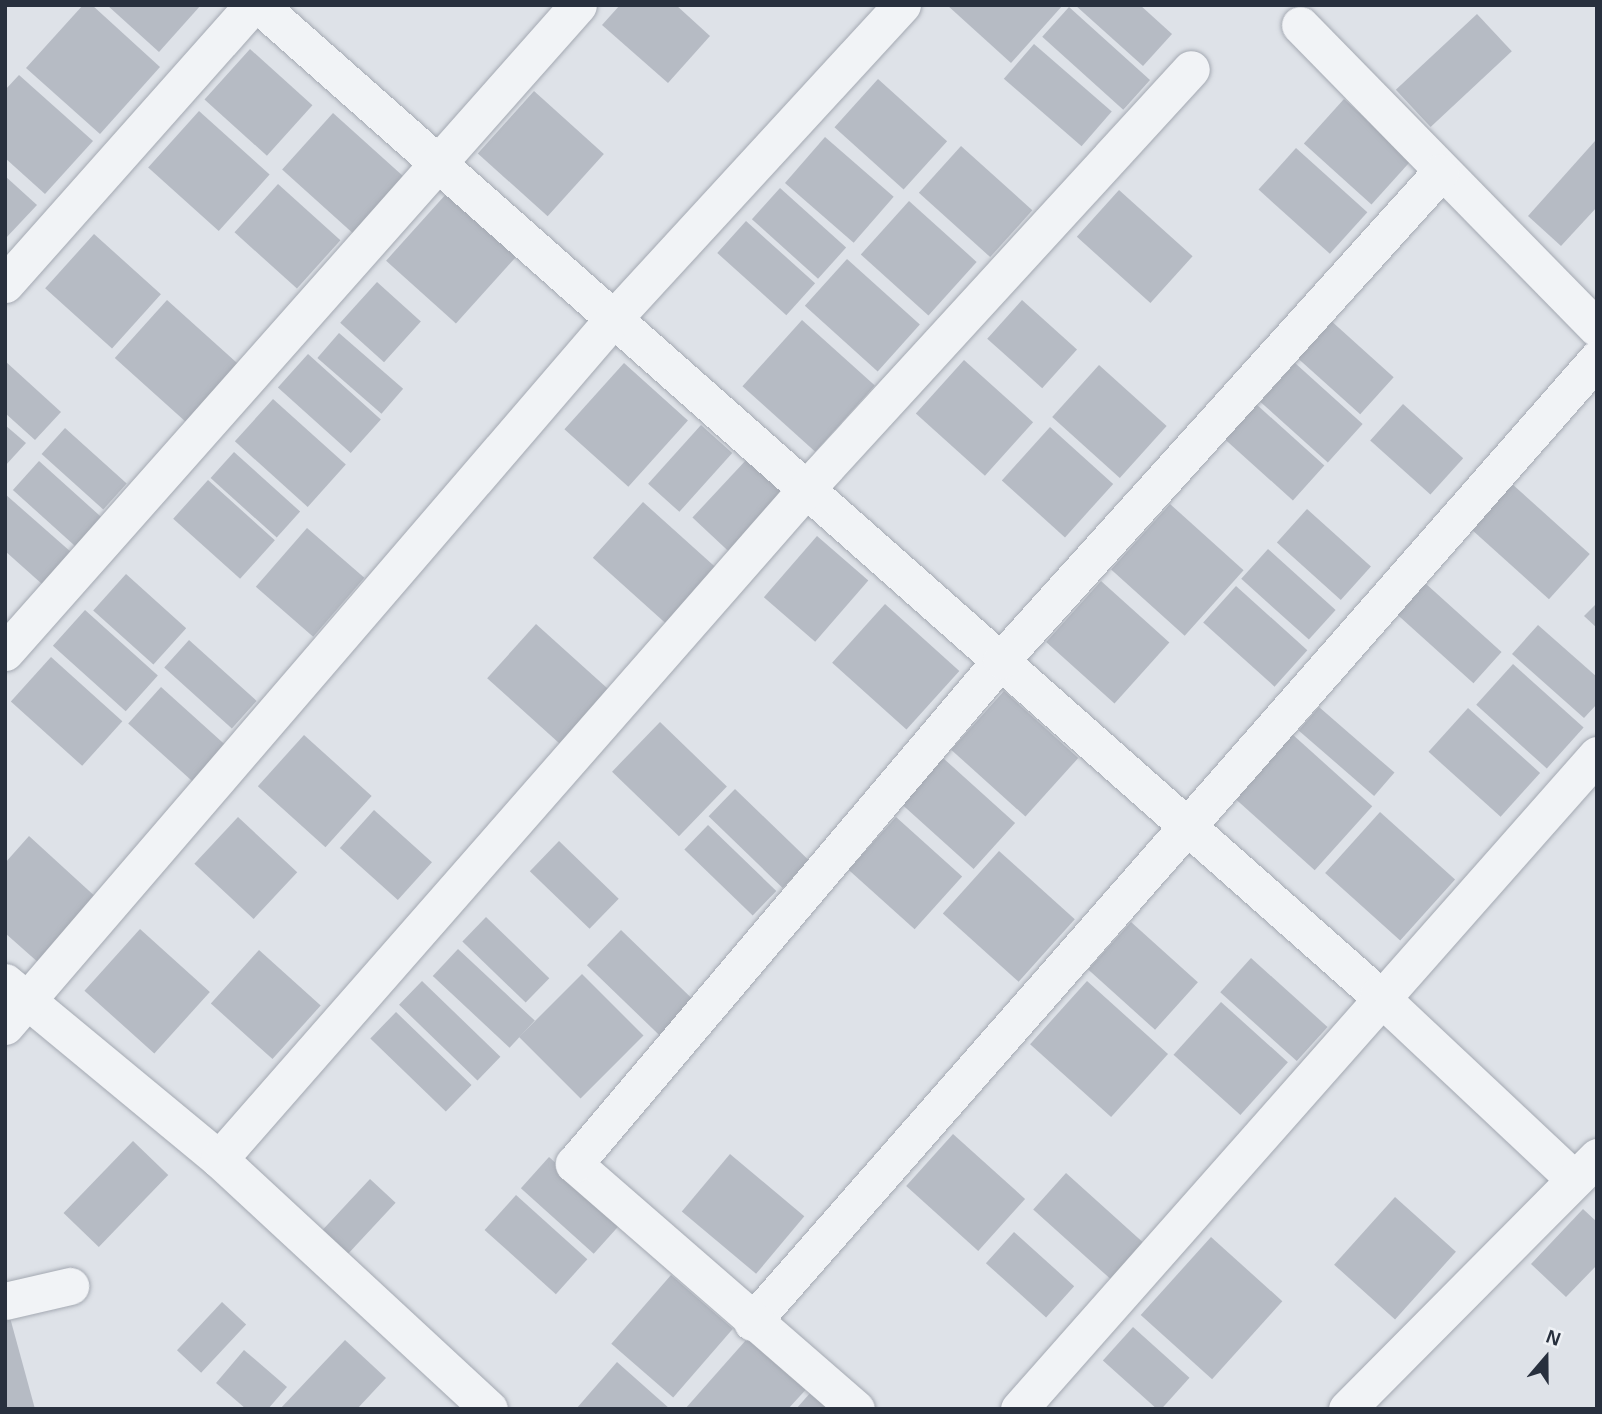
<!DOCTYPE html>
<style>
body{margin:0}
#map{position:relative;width:1602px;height:1414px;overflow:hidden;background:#dee2e8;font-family:Helvetica,sans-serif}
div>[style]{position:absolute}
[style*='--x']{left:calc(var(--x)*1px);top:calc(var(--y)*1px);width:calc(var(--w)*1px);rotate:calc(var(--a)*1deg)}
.building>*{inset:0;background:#b6bbc4;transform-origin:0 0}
.roads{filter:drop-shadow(0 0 2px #a4a9b2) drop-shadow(0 0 2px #a4a9b2)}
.minor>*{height:37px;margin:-18.5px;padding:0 18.5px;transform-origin:18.5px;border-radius:18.5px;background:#f1f3f6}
span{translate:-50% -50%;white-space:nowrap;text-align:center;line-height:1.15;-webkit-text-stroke:5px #eef1f5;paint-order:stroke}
.frame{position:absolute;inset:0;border:7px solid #28303e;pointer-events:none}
.north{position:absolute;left:1511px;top:1323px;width:70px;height:70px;-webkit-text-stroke:5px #eef1f5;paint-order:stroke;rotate:20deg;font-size:19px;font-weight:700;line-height:28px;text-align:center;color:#28303e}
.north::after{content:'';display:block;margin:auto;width:24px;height:32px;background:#28303e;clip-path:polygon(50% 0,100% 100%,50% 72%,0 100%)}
</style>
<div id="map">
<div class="building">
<div style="clip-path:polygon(83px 5px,92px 5px,160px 67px,100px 134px,26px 68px)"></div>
<div style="clip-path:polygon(107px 5px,201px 5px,159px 52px)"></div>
<div style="clip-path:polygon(620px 5px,676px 5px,710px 36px,668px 83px,602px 25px)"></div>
<div style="clip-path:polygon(947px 5px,1063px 5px,1011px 63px)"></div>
<div style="clip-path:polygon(1075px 5px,1140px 5px,1172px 34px,1143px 66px)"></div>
<div style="left:1069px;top:7px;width:109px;height:40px;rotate:42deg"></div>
<div style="left:1477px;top:14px;width:51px;height:111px;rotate:47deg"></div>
<div style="left:1034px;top:44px;width:103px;height:46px;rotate:41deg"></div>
<div style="left:250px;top:49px;width:84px;height:68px;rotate:42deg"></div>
<div style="clip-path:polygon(19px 75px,93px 141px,45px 194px,5px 158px,5px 90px)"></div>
<div style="left:878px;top:79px;width:93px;height:65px;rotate:42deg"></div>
<div style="left:534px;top:91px;width:94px;height:84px;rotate:42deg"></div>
<div style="left:1344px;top:99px;width:91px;height:60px;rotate:42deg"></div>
<div style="left:199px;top:111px;width:95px;height:76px;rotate:42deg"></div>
<div style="left:333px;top:113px;width:96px;height:76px;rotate:42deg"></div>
<div style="left:825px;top:137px;width:91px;height:61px;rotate:41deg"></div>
<div style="clip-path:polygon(1595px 141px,1597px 207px,1561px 246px,1528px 216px)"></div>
<div style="left:961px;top:146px;width:96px;height:63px;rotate:42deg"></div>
<div style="left:1296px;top:148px;width:96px;height:56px;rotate:42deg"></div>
<div style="clip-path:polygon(5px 176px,37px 205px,5px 239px)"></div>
<div style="left:278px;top:184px;width:84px;height:65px;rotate:42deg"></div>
<div style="left:780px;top:188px;width:89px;height:42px;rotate:42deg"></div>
<div style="left:1119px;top:190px;width:99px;height:63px;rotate:42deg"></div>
<div style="left:447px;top:193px;width:94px;height:91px;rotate:42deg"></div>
<div style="left:909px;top:201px;width:91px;height:72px;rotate:42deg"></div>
<div style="left:746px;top:221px;width:93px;height:43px;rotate:42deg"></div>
<div style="left:94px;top:234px;width:90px;height:73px;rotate:42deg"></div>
<div style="left:847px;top:259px;width:98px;height:63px;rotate:42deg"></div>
<div style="left:377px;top:282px;width:59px;height:55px;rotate:42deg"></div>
<div style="left:167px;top:300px;width:95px;height:78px;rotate:42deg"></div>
<div style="left:1022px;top:300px;width:74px;height:52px;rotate:42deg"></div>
<div style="left:1329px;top:319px;width:87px;height:50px;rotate:42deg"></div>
<div style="left:802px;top:320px;width:98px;height:89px;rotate:42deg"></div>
<div style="left:339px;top:333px;width:85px;height:33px;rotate:41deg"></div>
<div style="left:308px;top:354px;width:98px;height:45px;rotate:42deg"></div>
<div style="left:964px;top:360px;width:93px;height:72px;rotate:42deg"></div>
<div style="clip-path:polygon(5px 361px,61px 412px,35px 440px,5px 413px)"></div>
<div style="left:624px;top:363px;width:86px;height:89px;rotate:42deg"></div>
<div style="left:1295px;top:363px;width:91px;height:52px;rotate:42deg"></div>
<div style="left:1099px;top:365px;width:91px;height:70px;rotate:42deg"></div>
<div style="left:273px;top:399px;width:98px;height:57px;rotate:42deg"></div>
<div style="left:1256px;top:404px;width:92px;height:47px;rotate:42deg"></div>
<div style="left:1403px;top:404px;width:81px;height:49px;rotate:42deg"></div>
<div style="clip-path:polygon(5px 425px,26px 443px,5px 466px)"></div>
<div style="left:701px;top:425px;width:42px;height:79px;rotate:42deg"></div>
<div style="left:1050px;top:427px;width:85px;height:72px;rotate:42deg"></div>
<div style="left:65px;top:428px;width:83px;height:35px;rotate:42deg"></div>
<div style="left:234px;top:452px;width:89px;height:35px;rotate:42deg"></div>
<div style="left:747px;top:459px;width:49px;height:80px;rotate:43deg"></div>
<div style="left:39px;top:461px;width:93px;height:39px;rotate:42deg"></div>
<div style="left:208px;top:480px;width:90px;height:52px;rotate:42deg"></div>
<div style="left:1511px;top:483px;width:106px;height:61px;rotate:42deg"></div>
<div style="clip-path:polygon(5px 494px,71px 552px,42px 584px,5px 551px)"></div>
<div style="left:643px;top:502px;width:101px;height:75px;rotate:42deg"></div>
<div style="left:1170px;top:504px;width:99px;height:88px;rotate:42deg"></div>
<div style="left:1307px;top:509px;width:86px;height:45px;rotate:42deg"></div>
<div style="left:307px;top:528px;width:76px;height:78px;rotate:41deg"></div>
<div style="left:817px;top:536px;width:68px;height:81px;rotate:41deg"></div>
<div style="left:1268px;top:549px;width:91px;height:40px;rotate:42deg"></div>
<div style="left:126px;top:574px;width:81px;height:49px;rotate:42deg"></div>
<div style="left:1101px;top:581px;width:92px;height:82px;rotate:42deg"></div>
<div style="left:1425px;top:583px;width:103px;height:42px;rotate:42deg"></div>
<div style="left:1236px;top:586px;width:96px;height:49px;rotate:42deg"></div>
<div style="clip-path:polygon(1597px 603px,1597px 628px,1584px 616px)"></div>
<div style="left:885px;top:604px;width:100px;height:79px;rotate:42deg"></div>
<div style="left:85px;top:610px;width:98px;height:48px;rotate:42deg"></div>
<div style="left:536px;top:624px;width:103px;height:73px;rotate:42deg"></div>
<div style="clip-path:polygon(1538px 625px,1597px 677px,1597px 704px,1584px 718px,1512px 654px)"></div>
<div style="left:189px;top:640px;width:91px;height:37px;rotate:42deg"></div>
<div style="left:51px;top:657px;width:96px;height:60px;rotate:42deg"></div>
<div style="left:1513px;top:664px;width:95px;height:55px;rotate:42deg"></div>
<div style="left:161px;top:687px;width:96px;height:49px;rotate:42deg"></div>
<div style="left:1004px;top:691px;width:100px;height:79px;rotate:42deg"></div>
<div style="left:1319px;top:707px;width:100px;height:31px;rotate:41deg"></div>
<div style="left:1468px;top:708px;width:97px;height:59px;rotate:42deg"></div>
<div style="left:660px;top:722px;width:93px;height:69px;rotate:44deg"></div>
<div style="left:1292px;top:734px;width:108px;height:86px;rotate:42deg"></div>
<div style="left:304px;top:735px;width:91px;height:69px;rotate:42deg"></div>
<div style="left:943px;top:758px;width:97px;height:62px;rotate:42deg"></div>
<div style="left:735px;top:789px;width:103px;height:38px;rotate:44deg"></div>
<div style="left:374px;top:810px;width:78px;height:51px;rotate:42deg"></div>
<div style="left:1380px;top:812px;width:101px;height:82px;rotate:42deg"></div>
<div style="left:238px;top:817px;width:81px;height:64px;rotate:43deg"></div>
<div style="left:896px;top:817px;width:89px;height:71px;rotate:42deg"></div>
<div style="left:708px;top:825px;width:95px;height:34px;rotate:44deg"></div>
<div style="clip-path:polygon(29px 836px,99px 900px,40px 964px,5px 933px,5px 863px)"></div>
<div style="left:559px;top:841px;width:83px;height:42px;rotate:44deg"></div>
<div style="left:999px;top:851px;width:102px;height:84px;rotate:42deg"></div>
<div style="left:486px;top:917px;width:88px;height:34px;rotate:44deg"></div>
<div style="left:1131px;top:922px;width:90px;height:64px;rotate:42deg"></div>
<div style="left:140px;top:929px;width:94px;height:83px;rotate:42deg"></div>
<div style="left:621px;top:930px;width:104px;height:49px;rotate:44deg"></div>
<div style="left:458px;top:949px;width:105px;height:37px;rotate:43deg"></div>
<div style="left:259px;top:950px;width:83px;height:72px;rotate:42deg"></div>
<div style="left:1251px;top:958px;width:103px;height:46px;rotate:42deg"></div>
<div style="left:582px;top:974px;width:87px;height:89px;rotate:45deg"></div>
<div style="left:422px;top:981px;width:109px;height:33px;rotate:44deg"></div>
<div style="left:1087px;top:981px;width:109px;height:85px;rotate:42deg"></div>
<div style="left:1221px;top:1002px;width:90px;height:71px;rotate:42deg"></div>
<div style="left:396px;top:1012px;width:105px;height:37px;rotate:44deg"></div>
<div style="left:953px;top:1134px;width:97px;height:70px;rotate:42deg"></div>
<div style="left:133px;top:1141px;width:49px;height:100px;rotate:44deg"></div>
<div style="left:730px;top:1154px;width:97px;height:75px;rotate:40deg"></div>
<div style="left:549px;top:1157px;width:98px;height:42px;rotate:42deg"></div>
<div style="left:1066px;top:1173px;width:106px;height:49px;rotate:42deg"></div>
<div style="left:370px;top:1179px;width:35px;height:73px;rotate:43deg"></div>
<div style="left:516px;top:1195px;width:96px;height:47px;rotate:42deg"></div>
<div style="left:1395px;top:1197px;width:82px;height:91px;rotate:42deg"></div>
<div style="clip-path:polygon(1583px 1209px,1597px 1222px,1597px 1265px,1566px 1297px,1531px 1264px)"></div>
<div style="left:1014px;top:1232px;width:81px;height:42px;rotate:42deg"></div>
<div style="left:1211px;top:1237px;width:96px;height:105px;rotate:42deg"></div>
<div style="left:671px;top:1275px;width:82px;height:91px;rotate:41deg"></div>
<div style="left:222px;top:1302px;width:33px;height:66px;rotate:43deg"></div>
<div style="clip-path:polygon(6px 1303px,35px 1409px,5px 1409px)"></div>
<div style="left:1133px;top:1327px;width:76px;height:45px;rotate:42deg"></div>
<div style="clip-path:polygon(754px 1331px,811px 1384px,788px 1409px,685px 1409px)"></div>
<div style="clip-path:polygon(345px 1340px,386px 1378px,357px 1409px,280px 1409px)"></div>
<div style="clip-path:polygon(244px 1350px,287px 1387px,268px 1409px,246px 1409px,216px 1383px)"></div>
<div style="clip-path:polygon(617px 1362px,670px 1409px,576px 1409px)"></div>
<div style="clip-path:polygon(811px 1392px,830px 1409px,796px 1409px)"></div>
</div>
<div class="roads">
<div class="minor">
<div style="--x:259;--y:5;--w:1494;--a:41.5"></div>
<div style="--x:1378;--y:995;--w:269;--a:43.2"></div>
<div style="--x:1300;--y:25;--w:424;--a:45.6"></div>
<div style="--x:5;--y:284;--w:373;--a:-48.4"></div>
<div style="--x:5;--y:652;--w:864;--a:-48.47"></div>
<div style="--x:5;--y:982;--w:278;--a:39.6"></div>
<div style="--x:219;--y:1159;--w:368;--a:42.8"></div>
<div style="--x:5;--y:1026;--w:932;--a:-49.31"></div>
<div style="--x:613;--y:319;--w:427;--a:-47.4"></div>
<div style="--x:219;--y:1159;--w:892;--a:-48.77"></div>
<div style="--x:807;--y:488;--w:568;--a:-47.5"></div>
<div style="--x:5;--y:1301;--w:67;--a:-13"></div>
<div style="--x:752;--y:1322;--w:1281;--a:-48.73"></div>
<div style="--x:856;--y:1409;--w:374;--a:-139"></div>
<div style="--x:574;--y:1164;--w:661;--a:-49.73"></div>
<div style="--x:1001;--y:660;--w:656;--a:-47.97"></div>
<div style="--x:1019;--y:1409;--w:873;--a:-48.53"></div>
<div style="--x:1347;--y:1409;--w:355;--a:-45.2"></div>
</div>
</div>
<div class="frame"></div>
<div class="north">N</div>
</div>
